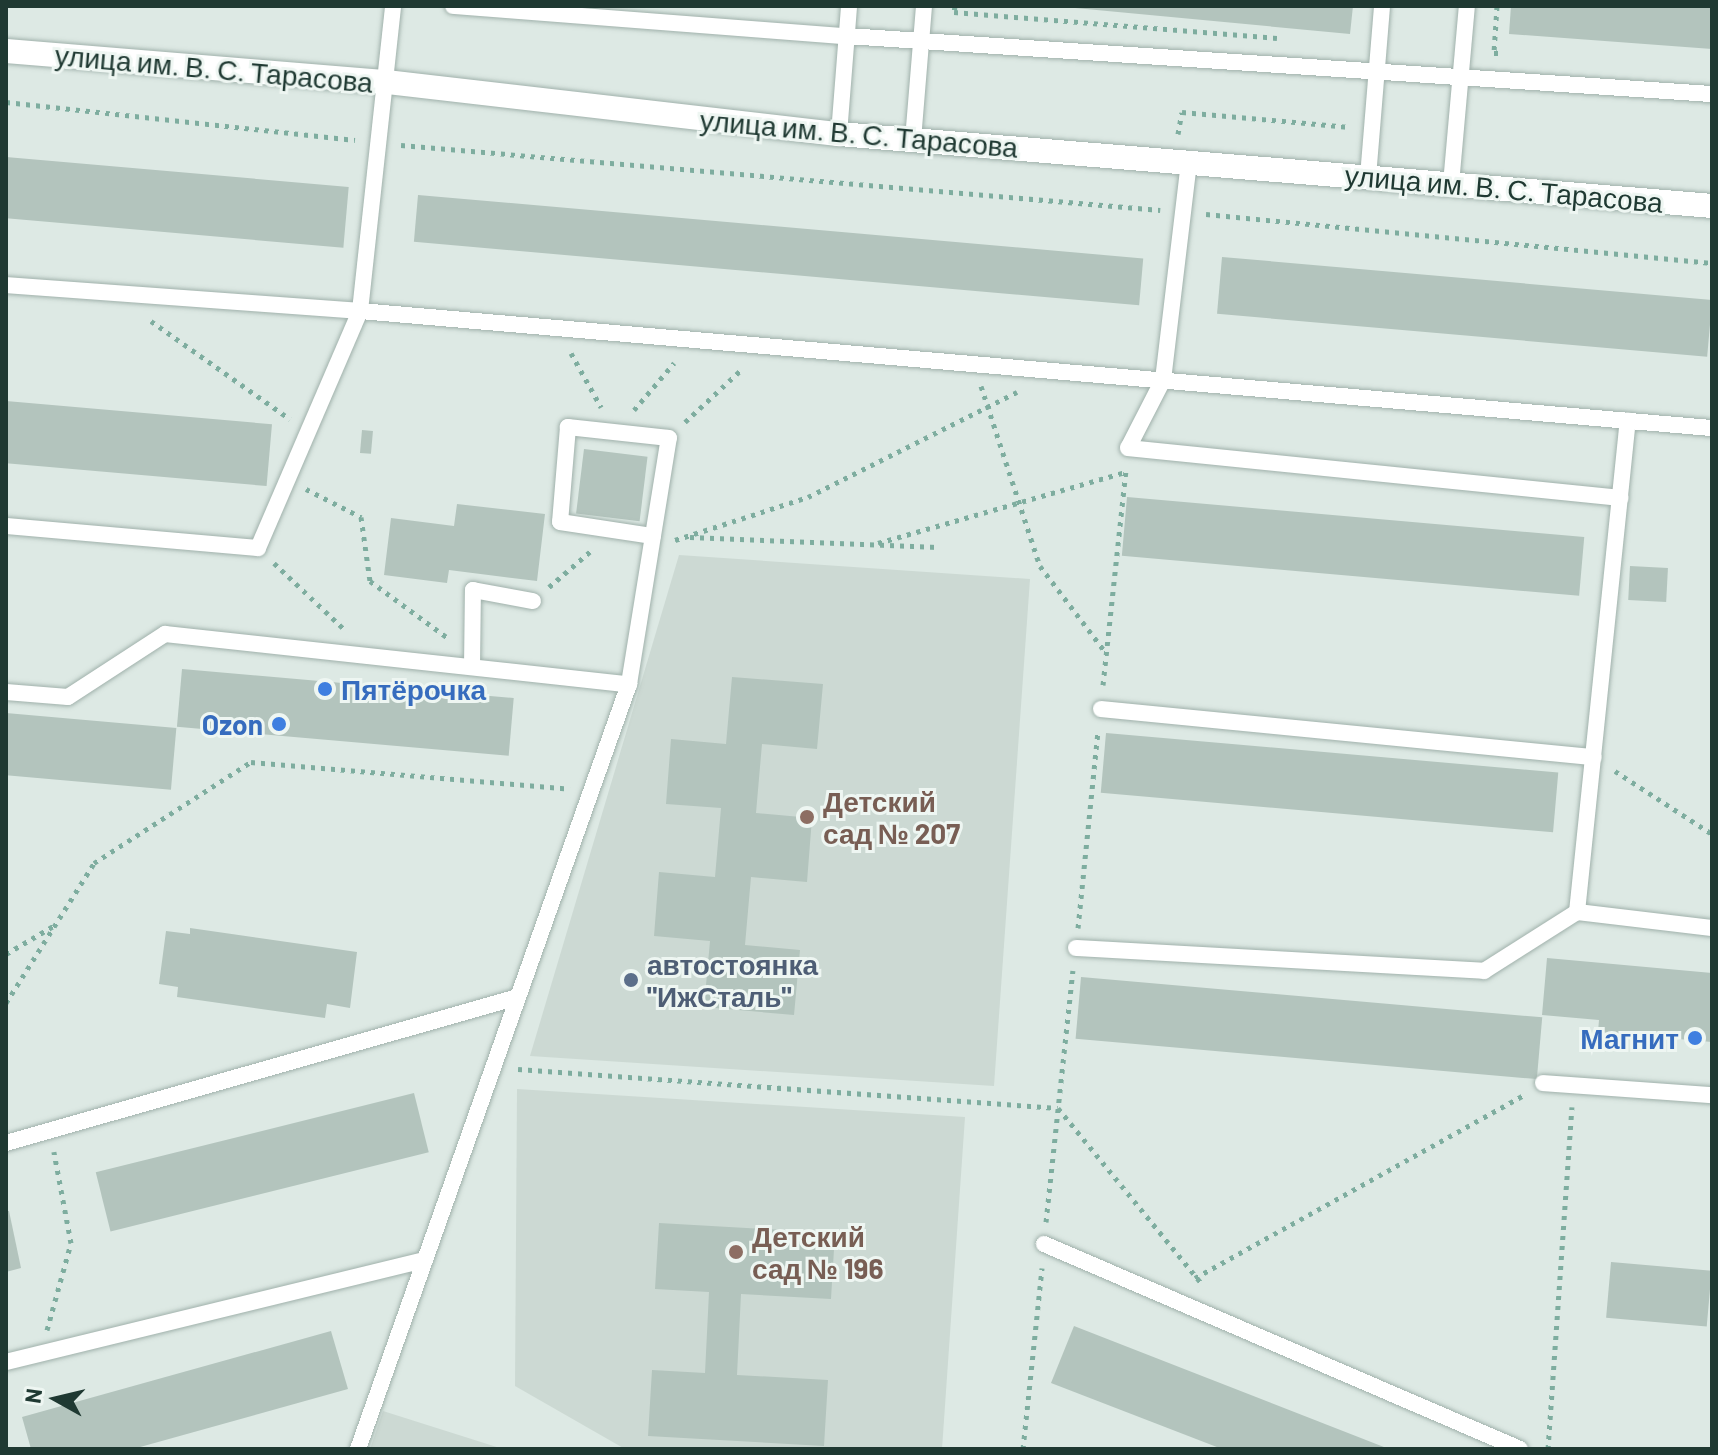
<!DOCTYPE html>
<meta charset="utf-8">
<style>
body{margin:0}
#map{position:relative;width:1718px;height:1455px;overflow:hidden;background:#dde9e4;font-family:Barlow,sans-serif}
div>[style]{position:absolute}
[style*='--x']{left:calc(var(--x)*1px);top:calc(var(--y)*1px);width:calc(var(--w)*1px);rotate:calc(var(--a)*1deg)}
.built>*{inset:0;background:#ccd9d3}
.building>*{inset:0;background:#b3c4bd;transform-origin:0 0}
.path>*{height:5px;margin-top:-2.5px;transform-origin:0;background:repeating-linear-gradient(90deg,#7ead9f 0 4px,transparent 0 10px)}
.roads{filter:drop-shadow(0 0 2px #a0b1ab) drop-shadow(0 0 2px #a0b1ab)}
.lane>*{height:16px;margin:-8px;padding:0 8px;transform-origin:8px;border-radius:8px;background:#fff}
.secondary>*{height:24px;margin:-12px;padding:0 12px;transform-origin:12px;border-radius:12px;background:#fff}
.dots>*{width:22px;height:22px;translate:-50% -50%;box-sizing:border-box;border:4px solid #eef6f2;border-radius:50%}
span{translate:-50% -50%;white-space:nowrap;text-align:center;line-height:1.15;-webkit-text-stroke:6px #eef6f2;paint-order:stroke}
.street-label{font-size:28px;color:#1f3932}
.shop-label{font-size:28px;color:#366cbe;font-weight:700}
.left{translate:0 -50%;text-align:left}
.right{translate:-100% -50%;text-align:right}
.education-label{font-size:28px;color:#785e54;font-weight:700}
.service-label{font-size:28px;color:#4e5e75;font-weight:700}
.frame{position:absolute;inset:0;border:8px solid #1f3932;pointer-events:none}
.north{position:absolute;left:16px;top:1359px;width:80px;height:80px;-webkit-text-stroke:6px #eef6f2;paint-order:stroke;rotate:278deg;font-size:22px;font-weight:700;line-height:32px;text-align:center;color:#1f3932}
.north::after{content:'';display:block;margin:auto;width:28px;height:36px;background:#1f3932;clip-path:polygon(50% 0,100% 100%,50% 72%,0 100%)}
</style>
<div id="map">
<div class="built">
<div style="clip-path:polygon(679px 555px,1030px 579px,994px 1086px,530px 1056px)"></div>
<div style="clip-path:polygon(517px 1089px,965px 1117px,942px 1449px,625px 1449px,515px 1386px)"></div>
<div style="clip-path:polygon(383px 1411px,503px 1449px,370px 1449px)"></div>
</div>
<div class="building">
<div style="clip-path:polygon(1054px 6px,1353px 6px,1350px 34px)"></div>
<div style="clip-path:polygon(1511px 6px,1712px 6px,1712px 49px,1509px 34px)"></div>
<div style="left:6px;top:157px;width:344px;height:61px;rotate:5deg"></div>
<div style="left:418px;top:195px;width:728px;height:47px;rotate:5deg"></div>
<div style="left:1222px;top:257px;width:492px;height:57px;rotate:5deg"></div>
<div style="left:6px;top:401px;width:267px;height:62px;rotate:5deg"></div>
<div style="left:362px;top:430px;width:11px;height:23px;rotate:5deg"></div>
<div style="left:584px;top:449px;width:64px;height:65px;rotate:7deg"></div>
<div style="left:1127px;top:497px;width:459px;height:59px;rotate:5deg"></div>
<div style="clip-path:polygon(457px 504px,545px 514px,537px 581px,449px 570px,447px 583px,384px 575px,391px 518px,454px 526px)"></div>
<div style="left:1630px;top:566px;width:38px;height:34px;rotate:3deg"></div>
<div style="left:182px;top:669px;width:333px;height:58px;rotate:5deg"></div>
<div style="clip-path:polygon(732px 677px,823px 684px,817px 749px,762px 744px,756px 813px,812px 818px,807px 882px,751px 877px,745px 945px,800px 950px,794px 1015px,704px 1007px,710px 941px,654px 936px,659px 872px,715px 877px,721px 808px,666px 804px,671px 739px,726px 744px)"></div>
<div style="left:6px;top:713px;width:171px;height:62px;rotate:5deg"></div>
<div style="left:1106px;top:733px;width:454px;height:60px;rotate:5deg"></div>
<div style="clip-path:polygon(190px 928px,357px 952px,350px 1008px,327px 1004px,325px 1018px,177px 997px,178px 987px,159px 984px,166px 931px,190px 934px)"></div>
<div style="clip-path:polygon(1547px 958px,1712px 973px,1712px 1042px,1598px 1032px,1599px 1020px,1542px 1015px)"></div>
<div style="left:1081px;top:977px;width:463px;height:62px;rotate:5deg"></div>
<div style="left:414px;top:1093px;width:61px;height:328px;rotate:76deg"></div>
<div style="clip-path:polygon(6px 1211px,9px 1211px,21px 1268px,6px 1272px)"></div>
<div style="clip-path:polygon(659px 1223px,835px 1233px,831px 1299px,741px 1294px,737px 1375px,828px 1380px,824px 1446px,648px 1436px,652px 1370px,705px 1373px,709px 1292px,655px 1289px)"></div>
<div style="left:1611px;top:1262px;width:101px;height:56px;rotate:5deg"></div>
<div style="clip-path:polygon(1074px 1326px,1389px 1449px,1222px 1449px,1051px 1383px)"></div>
<div style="clip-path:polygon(331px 1331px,348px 1389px,133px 1449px,31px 1449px,22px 1417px)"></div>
</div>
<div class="path">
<div style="--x:955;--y:6;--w:6;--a:99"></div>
<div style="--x:954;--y:12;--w:324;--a:4.6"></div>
<div style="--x:1497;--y:6;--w:47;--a:93.7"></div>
<div style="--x:1494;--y:53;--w:5;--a:0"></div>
<div style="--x:6;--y:102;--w:351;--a:6.2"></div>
<div style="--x:1178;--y:134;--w:22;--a:-80"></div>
<div style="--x:1182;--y:112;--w:168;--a:5.1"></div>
<div style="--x:401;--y:145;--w:762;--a:4.89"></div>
<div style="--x:1206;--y:214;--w:508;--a:5.53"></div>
<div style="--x:151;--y:321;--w:170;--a:35.2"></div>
<div style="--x:571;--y:353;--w:62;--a:60.9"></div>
<div style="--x:981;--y:386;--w:189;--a:71.9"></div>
<div style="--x:1040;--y:566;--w:109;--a:52.8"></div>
<div style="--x:634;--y:410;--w:62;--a:-49.6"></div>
<div style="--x:685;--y:422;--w:78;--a:-42.9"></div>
<div style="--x:306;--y:489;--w:62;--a:27"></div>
<div style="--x:361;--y:517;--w:65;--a:82"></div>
<div style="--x:370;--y:581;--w:97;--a:36.2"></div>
<div style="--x:690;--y:537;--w:248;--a:2.3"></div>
<div style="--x:675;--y:540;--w:140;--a:-17.9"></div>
<div style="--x:808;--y:497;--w:234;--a:-26.7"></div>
<div style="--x:878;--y:543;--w:257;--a:-16"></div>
<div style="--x:274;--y:563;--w:98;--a:43.3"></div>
<div style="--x:549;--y:587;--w:58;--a:-40.8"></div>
<div style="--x:1103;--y:685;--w:218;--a:-83.9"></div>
<div style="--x:1615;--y:771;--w:116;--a:33"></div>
<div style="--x:1078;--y:928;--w:198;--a:-84.2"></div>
<div style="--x:6;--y:954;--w:57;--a:-30.6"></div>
<div style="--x:6;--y:1003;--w:165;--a:-57.8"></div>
<div style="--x:94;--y:863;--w:187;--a:-32.8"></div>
<div style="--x:251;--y:762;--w:320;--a:4.8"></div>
<div style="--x:518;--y:1069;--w:541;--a:4.13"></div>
<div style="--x:1058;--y:1108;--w:229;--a:50.7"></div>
<div style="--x:1046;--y:1222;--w:253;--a:-83.9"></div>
<div style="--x:1195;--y:1278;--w:378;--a:-29.1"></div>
<div style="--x:47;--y:1330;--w:90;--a:-74.6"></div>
<div style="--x:71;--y:1243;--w:93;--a:-100.6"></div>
<div style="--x:1023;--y:1449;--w:182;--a:-84"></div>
<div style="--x:1548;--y:1449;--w:343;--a:-86"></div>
</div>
<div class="roads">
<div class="lane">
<div style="--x:453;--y:6;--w:395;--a:4.4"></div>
<div style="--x:847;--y:36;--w:867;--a:3.84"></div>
<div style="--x:839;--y:134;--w:128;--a:-85.5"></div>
<div style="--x:913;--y:140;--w:134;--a:-85.3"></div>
<div style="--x:1189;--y:162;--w:220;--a:96.8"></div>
<div style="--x:1163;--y:380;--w:76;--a:117.2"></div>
<div style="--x:1128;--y:448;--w:495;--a:5.8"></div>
<div style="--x:1368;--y:177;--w:172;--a:-85.3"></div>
<div style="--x:1451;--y:184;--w:179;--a:-84.9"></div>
<div style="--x:6;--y:285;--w:355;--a:4.2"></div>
<div style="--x:360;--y:311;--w:1357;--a:4.95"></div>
<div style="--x:6;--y:526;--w:253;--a:5"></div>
<div style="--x:258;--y:548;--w:258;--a:-66.7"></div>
<div style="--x:360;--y:311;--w:307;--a:-83.8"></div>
<div style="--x:472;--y:667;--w:77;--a:-89.3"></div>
<div style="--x:473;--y:590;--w:61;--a:10.4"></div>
<div style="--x:6;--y:692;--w:62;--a:4.6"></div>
<div style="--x:68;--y:697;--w:116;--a:-33"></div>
<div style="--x:165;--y:634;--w:467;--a:6.2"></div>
<div style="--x:1101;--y:709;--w:495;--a:5.6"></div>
<div style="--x:1577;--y:912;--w:136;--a:6.8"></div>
<div style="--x:1076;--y:948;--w:409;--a:3.2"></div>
<div style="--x:1484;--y:971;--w:110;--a:-32.4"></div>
<div style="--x:1577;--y:912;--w:494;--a:-84.1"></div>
<div style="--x:1543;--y:1083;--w:169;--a:4.1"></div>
<div style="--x:6;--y:1143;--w:532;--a:-15.92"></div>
<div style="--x:1044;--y:1244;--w:518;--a:23.3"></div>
<div style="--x:6;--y:1362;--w:431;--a:-13.7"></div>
<div style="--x:358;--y:1449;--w:812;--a:-70.49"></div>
<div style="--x:629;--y:684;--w:249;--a:-80.8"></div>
<div style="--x:669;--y:438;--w:102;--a:-173.8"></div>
<div style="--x:568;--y:427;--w:95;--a:94.8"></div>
<div style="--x:560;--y:522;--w:94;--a:8.6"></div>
</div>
<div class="secondary">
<div style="--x:6;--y:51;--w:382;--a:4.7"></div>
<div style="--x:387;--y:82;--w:455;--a:6.6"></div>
<div style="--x:839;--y:134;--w:876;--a:4.71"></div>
</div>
</div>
<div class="dots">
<div style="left:325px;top:689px;background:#3f7fe0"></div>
<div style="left:279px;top:724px;background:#3f7fe0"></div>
<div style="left:807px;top:817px;background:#8d6e63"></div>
<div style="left:631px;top:980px;background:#5c6f8a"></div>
<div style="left:1695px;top:1038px;background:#3f7fe0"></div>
<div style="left:736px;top:1252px;background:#8d6e63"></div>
</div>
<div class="street-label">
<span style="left:214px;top:68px;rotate:5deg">улица им. В. С. Тарасова</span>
<span style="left:859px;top:133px;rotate:5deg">улица им. В. С. Тарасова</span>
<span style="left:1504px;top:188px;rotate:5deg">улица им. В. С. Тарасова</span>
</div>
<div class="shop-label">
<span class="left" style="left:341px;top:689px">Пятёрочка</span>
<span class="right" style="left:263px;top:724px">Ozon</span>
<span class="right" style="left:1679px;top:1038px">Магнит</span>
</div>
<div class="education-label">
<span class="left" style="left:823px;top:817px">Детский<br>сад № 207</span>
<span class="left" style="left:752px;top:1252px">Детский<br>сад № 196</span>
</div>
<div class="service-label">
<span class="left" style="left:647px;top:980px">автостоянка<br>"ИжСталь"</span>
</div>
<div class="frame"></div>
<div class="north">N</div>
</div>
